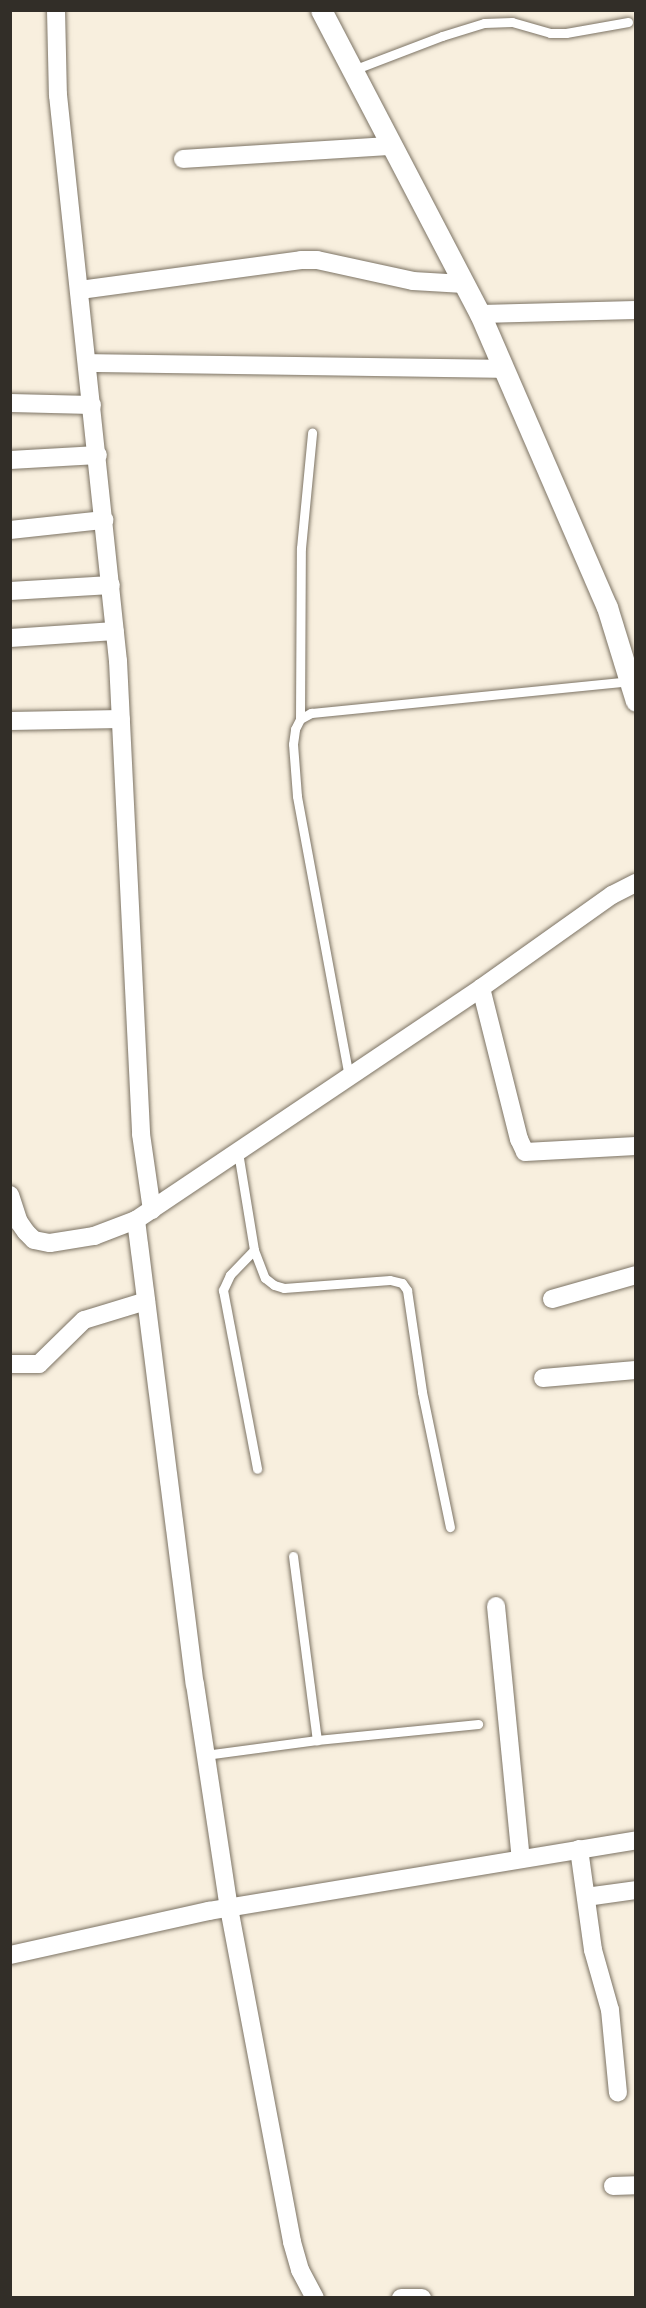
<!DOCTYPE html>
<style>
body{margin:0}
#map{position:relative;width:646px;height:2308px;overflow:hidden;background:#f8efde;font-family:Jost,sans-serif}
div>[style]{position:absolute}
[style*='--x']{left:calc(var(--x)*1px);top:calc(var(--y)*1px);width:calc(var(--w)*1px);rotate:calc(var(--a)*1deg)}
.roads{filter:drop-shadow(0 0 2px #7c7364) drop-shadow(0 0 2px #7c7364)}
.service>*{height:9px;margin:-4.5px;padding:0 4.5px;transform-origin:4.5px;border-radius:4.5px;background:#fff}
.minor>*{height:18px;margin:-9px;padding:0 9px;transform-origin:9px;border-radius:9px;background:#fff}
.tertiary>*{height:21px;margin:-10.5px;padding:0 10.5px;transform-origin:10.5px;border-radius:10.5px;background:#fff}
span{translate:-50% -50%;white-space:nowrap;text-align:center;line-height:1.15;-webkit-text-stroke:6px #fff;paint-order:stroke}
.frame{position:absolute;inset:0;border:12px solid #322e28;pointer-events:none}
</style>
<div id="map">
<div class="roads">
<div class="service">
<div style="--x:353;--y:70;--w:95;--a:-20.9"></div>
<div style="--x:442;--y:36;--w:44;--a:-17.2"></div>
<div style="--x:484;--y:23;--w:28;--a:-2"></div>
<div style="--x:512;--y:22;--w:40;--a:16"></div>
<div style="--x:550;--y:33;--w:16;--a:0"></div>
<div style="--x:566;--y:33;--w:63;--a:-10.1"></div>
<div style="--x:300;--y:719;--w:171;--a:-89.7"></div>
<div style="--x:301;--y:548;--w:116;--a:-84.5"></div>
<div style="--x:349;--y:1077;--w:286;--a:-100.5"></div>
<div style="--x:297;--y:796;--w:52;--a:-94.4"></div>
<div style="--x:293;--y:744;--w:15;--a:-82"></div>
<div style="--x:295;--y:729;--w:11;--a:-63"></div>
<div style="--x:300;--y:719;--w:13;--a:-29"></div>
<div style="--x:311;--y:713;--w:320;--a:-5.7"></div>
<div style="--x:238;--y:1152;--w:99;--a:80.7"></div>
<div style="--x:254;--y:1250;--w:30;--a:69"></div>
<div style="--x:265;--y:1278;--w:11;--a:38"></div>
<div style="--x:274;--y:1285;--w:10;--a:17"></div>
<div style="--x:284;--y:1288;--w:106;--a:-4.3"></div>
<div style="--x:390;--y:1280;--w:12;--a:14"></div>
<div style="--x:402;--y:1283;--w:9;--a:54"></div>
<div style="--x:407;--y:1290;--w:103;--a:81.6"></div>
<div style="--x:422;--y:1392;--w:138;--a:78.3"></div>
<div style="--x:254;--y:1250;--w:35;--a:134"></div>
<div style="--x:230;--y:1275;--w:17;--a:115"></div>
<div style="--x:223;--y:1290;--w:182;--a:79.2"></div>
<div style="--x:293;--y:1556;--w:186;--a:82.6"></div>
<div style="--x:205;--y:1755;--w:113;--a:-7.6"></div>
<div style="--x:317;--y:1740;--w:162;--a:-5.7"></div>
</div>
<div class="minor">
<div style="--x:56;--y:10;--w:85;--a:88.7"></div>
<div style="--x:58;--y:95;--w:569;--a:83.95"></div>
<div style="--x:118;--y:661;--w:474;--a:87.2"></div>
<div style="--x:141;--y:1134;--w:77;--a:81.8"></div>
<div style="--x:183;--y:159;--w:209;--a:-3.6"></div>
<div style="--x:80;--y:290;--w:223;--a:-7.7"></div>
<div style="--x:301;--y:260;--w:16;--a:0"></div>
<div style="--x:317;--y:260;--w:98;--a:12.3"></div>
<div style="--x:413;--y:281;--w:51;--a:3.4"></div>
<div style="--x:480;--y:314;--w:156;--a:-1.5"></div>
<div style="--x:88;--y:363;--w:416;--a:0.8"></div>
<div style="--x:10;--y:403;--w:82;--a:1.4"></div>
<div style="--x:10;--y:460;--w:88;--a:-3.3"></div>
<div style="--x:10;--y:530;--w:95;--a:-6.1"></div>
<div style="--x:10;--y:591;--w:101;--a:-3.4"></div>
<div style="--x:10;--y:638;--w:105;--a:-3.8"></div>
<div style="--x:10;--y:721;--w:111;--a:-1"></div>
<div style="--x:481;--y:988;--w:156;--a:75.9"></div>
<div style="--x:519;--y:1139;--w:14;--a:65"></div>
<div style="--x:525;--y:1152;--w:111;--a:-3.1"></div>
<div style="--x:10;--y:1195;--w:28;--a:72"></div>
<div style="--x:19;--y:1222;--w:12;--a:55"></div>
<div style="--x:26;--y:1232;--w:11;--a:45"></div>
<div style="--x:34;--y:1240;--w:16;--a:11"></div>
<div style="--x:50;--y:1243;--w:45;--a:-9"></div>
<div style="--x:94;--y:1236;--w:45;--a:-20.9"></div>
<div style="--x:136;--y:1220;--w:416;--a:-33.9"></div>
<div style="--x:481;--y:988;--w:161;--a:-35.4"></div>
<div style="--x:612;--y:895;--w:27;--a:-27"></div>
<div style="--x:136;--y:1220;--w:468;--a:82.8"></div>
<div style="--x:195;--y:1684;--w:227;--a:81.4"></div>
<div style="--x:229;--y:1908;--w:340;--a:79.3"></div>
<div style="--x:292;--y:2242;--w:29;--a:74"></div>
<div style="--x:300;--y:2270;--w:32;--a:62"></div>
<div style="--x:552;--y:1299;--w:87;--a:-15.9"></div>
<div style="--x:10;--y:1364;--w:29;--a:0"></div>
<div style="--x:39;--y:1364;--w:63;--a:-44.4"></div>
<div style="--x:84;--y:1320;--w:65;--a:-17"></div>
<div style="--x:543;--y:1378;--w:93;--a:-4.9"></div>
<div style="--x:496;--y:1606;--w:254;--a:84.4"></div>
<div style="--x:579;--y:1849;--w:102;--a:82.1"></div>
<div style="--x:593;--y:1950;--w:62;--a:74.2"></div>
<div style="--x:610;--y:2010;--w:83;--a:84.5"></div>
<div style="--x:586;--y:1897;--w:50;--a:-8"></div>
<div style="--x:10;--y:1955;--w:204;--a:-12.5"></div>
<div style="--x:209;--y:1911;--w:433;--a:-9.4"></div>
<div style="--x:613;--y:2186;--w:23;--a:-2"></div>
<div style="--x:401;--y:2298;--w:21;--a:0"></div>
</div>
<div class="tertiary">
<div style="--x:321;--y:10;--w:343;--a:62.4"></div>
<div style="--x:480;--y:314;--w:319;--a:66.6"></div>
<div style="--x:607;--y:607;--w:98;--a:72.9"></div>
</div>
</div>
<div class="frame"></div>
</div>
